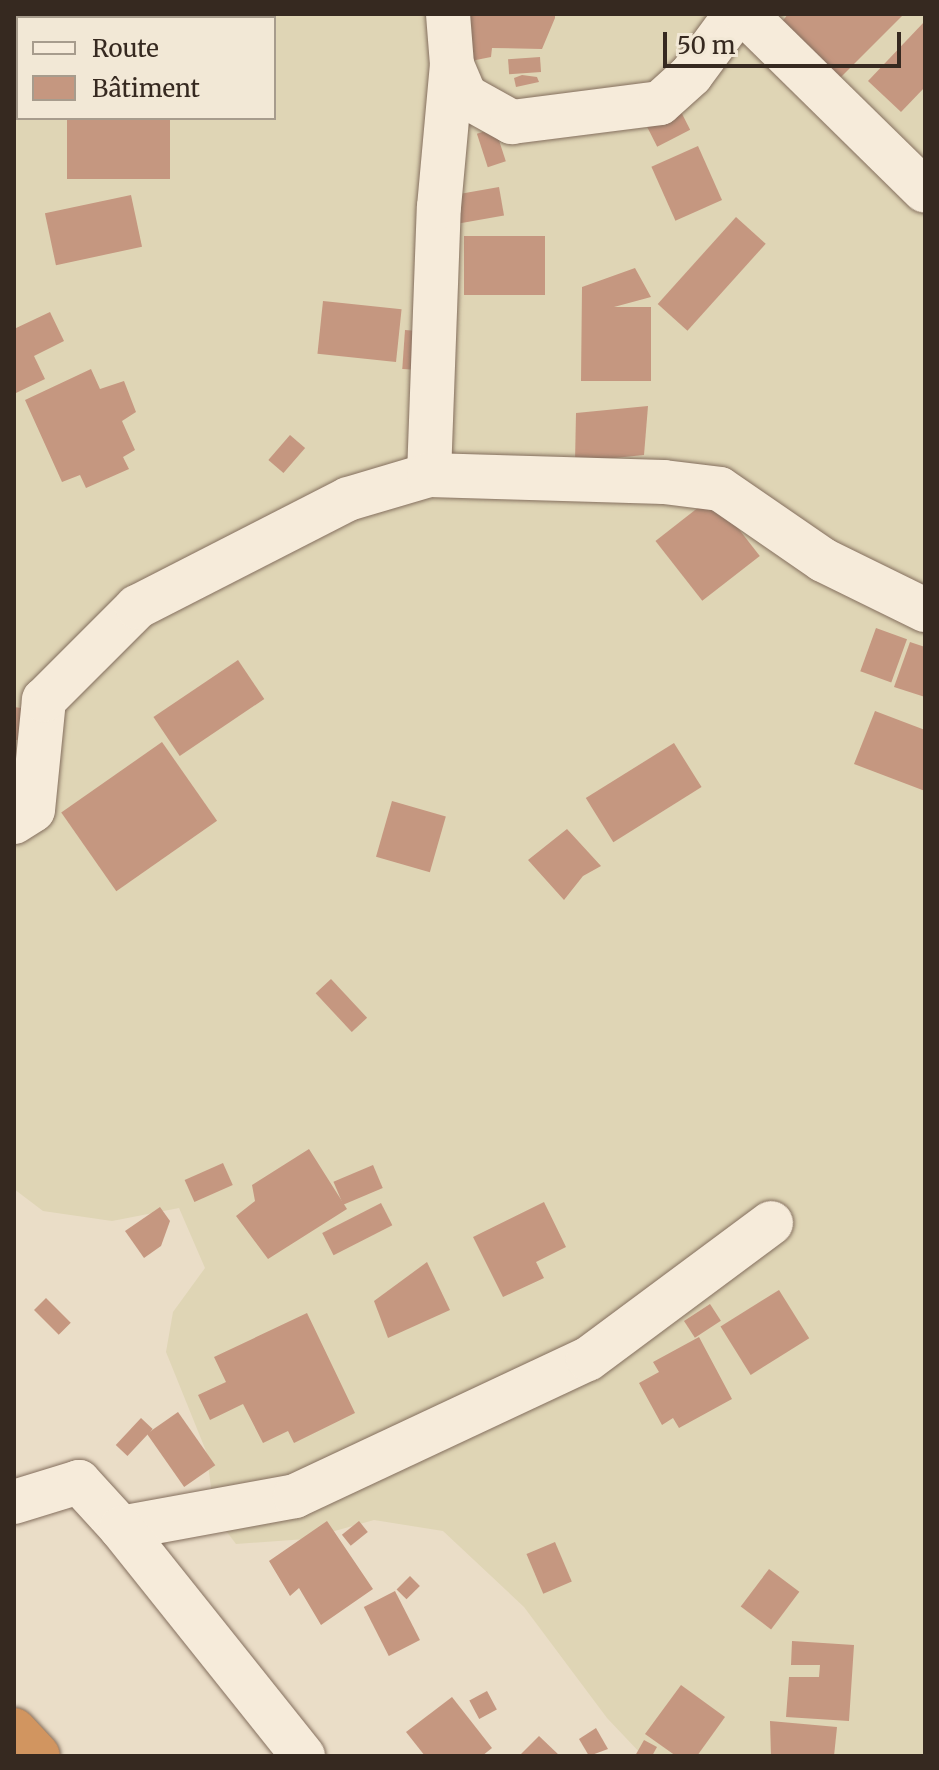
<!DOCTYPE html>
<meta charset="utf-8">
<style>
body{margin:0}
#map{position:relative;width:939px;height:1770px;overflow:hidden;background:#eaddc7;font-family:Merriweather,serif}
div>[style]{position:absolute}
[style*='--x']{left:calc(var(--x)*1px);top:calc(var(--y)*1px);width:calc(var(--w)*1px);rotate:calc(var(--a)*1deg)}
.farmland>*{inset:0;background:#dfd5b5}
.building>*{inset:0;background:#c59780;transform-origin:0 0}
.roads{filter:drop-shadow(0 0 2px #846f5e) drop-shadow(0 0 2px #846f5e)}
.minor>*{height:44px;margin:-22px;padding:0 22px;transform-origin:22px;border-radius:22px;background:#f6ebda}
.highway>*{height:44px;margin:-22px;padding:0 22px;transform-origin:22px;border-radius:22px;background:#d19560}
span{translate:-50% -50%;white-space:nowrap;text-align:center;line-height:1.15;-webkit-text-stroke:7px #f2e8d6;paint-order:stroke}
.frame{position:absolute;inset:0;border:16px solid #362920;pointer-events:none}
.legend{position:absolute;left:16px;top:16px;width:260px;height:104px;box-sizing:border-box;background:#f2e8d6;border:2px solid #a79c8d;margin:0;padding:10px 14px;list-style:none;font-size:24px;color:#362920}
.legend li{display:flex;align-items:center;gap:16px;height:40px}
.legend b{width:40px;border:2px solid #a79c8d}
.scale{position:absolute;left:663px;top:32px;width:238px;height:36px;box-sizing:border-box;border:4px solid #362920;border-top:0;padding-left:10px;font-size:24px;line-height:28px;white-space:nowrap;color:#362920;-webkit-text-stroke:6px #f2e8d6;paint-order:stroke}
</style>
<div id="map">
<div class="farmland">
<div style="clip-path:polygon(evenodd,14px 14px,925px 14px,925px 1756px,643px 1756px,607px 1718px,524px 1607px,443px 1531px,374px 1520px,306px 1539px,236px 1544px,215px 1516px,206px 1451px,166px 1352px,173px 1312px,205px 1268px,179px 1208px,112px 1221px,43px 1211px,14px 1189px,14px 14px,18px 18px,274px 18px,274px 118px,18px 118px,18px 18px)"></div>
</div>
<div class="building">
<div style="clip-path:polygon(16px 14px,31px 14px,18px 18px,18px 39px)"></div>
<div style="left:68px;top:14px;width:103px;height:4px"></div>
<div style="clip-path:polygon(465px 14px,555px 14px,555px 18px,542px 49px,492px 48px,491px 57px,466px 62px)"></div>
<div style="clip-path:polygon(788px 14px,904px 14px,839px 79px,781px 23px)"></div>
<div style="clip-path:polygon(925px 21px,925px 87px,901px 112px,868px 81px)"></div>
<div style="left:540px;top:57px;width:15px;height:32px;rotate:86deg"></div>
<div style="clip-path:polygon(522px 75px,537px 77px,539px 82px,516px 87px,514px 78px)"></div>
<div style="left:677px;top:104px;width:29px;height:37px;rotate:63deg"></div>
<div style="left:67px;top:118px;width:103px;height:61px"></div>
<div style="left:495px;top:128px;width:35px;height:19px;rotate:72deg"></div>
<div style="left:698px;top:146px;width:59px;height:51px;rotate:66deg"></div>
<div style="left:499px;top:187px;width:29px;height:56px;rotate:80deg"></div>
<div style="left:131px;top:195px;width:53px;height:88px;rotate:78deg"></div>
<div style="left:736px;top:217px;width:40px;height:117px;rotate:42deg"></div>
<div style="left:464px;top:236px;width:81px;height:59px"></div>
<div style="clip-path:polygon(635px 268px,651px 297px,614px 307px,651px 307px,651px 381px,581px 381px,582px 287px)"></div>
<div style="left:323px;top:301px;width:79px;height:53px;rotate:6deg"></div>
<div style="clip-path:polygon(50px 312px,64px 341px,34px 356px,45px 379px,16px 393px,14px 329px)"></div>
<div style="left:405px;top:330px;width:13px;height:39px;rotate:4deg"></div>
<div style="clip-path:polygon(91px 369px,100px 389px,124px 381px,136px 412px,122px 421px,135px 450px,123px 457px,129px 469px,86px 488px,80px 475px,62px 482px,25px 400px)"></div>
<div style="clip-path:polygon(648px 406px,644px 455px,575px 462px,576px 413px)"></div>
<div style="left:290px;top:435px;width:20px;height:33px;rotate:41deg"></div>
<div style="left:713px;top:496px;width:76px;height:73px;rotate:52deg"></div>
<div style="left:876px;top:628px;width:33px;height:46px;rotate:20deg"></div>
<div style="clip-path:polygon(910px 642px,925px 647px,925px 697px,894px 687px)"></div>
<div style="left:238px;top:660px;width:47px;height:102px;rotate:56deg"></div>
<div style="clip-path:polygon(14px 707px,28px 709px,19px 740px,14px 740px)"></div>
<div style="clip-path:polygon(875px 711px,925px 730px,925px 791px,854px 764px)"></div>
<div style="left:162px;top:742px;width:96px;height:123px;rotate:55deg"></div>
<div style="left:674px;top:743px;width:52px;height:104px;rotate:58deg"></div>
<div style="left:392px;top:801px;width:56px;height:58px;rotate:16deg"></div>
<div style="clip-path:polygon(567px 829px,601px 866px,583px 876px,564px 900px,528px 860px)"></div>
<div style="left:331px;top:979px;width:53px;height:21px;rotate:47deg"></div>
<div style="clip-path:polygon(309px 1149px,347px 1209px,268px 1259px,236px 1216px,255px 1201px,252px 1185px)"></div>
<div style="left:223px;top:1163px;width:24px;height:42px;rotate:66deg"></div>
<div style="left:373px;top:1165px;width:25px;height:43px;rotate:67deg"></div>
<div style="clip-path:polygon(544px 1202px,566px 1247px,536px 1262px,544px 1278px,503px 1297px,473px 1237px)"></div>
<div style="left:381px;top:1203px;width:25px;height:66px;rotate:63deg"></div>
<div style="clip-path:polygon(160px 1207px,170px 1221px,161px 1246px,144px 1258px,125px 1231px)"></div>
<div style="clip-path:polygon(427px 1262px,450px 1310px,388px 1338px,374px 1301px)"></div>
<div style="left:779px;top:1290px;width:57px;height:69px;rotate:58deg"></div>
<div style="left:46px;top:1298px;width:35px;height:17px;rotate:45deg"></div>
<div style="left:710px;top:1304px;width:20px;height:31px;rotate:57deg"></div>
<div style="clip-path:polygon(307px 1313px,355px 1413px,294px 1443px,288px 1431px,263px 1443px,243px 1404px,210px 1420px,198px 1395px,226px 1382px,214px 1357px)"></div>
<div style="clip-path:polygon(699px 1337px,732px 1399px,679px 1428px,673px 1418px,662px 1425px,639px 1383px,659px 1372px,653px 1362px)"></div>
<div style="left:178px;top:1412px;width:65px;height:38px;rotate:55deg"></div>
<div style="left:141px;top:1418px;width:16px;height:37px;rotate:43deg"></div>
<div style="clip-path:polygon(327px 1521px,373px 1589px,321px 1625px,299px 1588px,290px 1596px,269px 1561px)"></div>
<div style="left:359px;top:1521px;width:14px;height:22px;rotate:51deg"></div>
<div style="left:555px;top:1542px;width:43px;height:31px;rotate:67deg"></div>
<div style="left:769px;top:1569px;width:38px;height:47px;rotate:37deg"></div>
<div style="left:410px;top:1576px;width:14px;height:19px;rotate:45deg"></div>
<div style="left:395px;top:1591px;width:55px;height:35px;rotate:63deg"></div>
<div style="clip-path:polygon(792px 1641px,854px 1645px,849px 1721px,786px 1717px,789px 1677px,819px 1677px,820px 1665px,791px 1665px)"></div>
<div style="clip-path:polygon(681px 1685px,725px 1717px,697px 1756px,676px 1756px,645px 1734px)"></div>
<div style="left:487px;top:1691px;width:21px;height:20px;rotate:62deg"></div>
<div style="clip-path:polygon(452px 1697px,492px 1748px,482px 1756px,425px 1756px,406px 1732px)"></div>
<div style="clip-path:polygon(770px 1721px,837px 1727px,834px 1756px,771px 1756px)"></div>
<div style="clip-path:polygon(596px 1728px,608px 1749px,589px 1756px,579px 1739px)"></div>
<div style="clip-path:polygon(539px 1736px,560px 1756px,519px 1756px)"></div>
<div style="clip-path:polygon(644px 1740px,657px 1747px,652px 1756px,635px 1756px)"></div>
</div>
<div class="roads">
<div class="minor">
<div style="--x:448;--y:14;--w:51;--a:85.5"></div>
<div style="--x:452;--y:65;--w:34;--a:67"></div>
<div style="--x:465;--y:96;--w:54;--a:29"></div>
<div style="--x:512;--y:122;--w:149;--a:-7.3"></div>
<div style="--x:660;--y:103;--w:42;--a:-42.1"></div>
<div style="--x:691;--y:75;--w:76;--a:-53.6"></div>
<div style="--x:745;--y:14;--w:252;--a:44.5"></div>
<div style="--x:429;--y:475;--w:268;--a:-87.9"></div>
<div style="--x:439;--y:207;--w:143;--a:-84.8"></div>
<div style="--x:14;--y:822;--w:22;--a:-32"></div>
<div style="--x:33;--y:810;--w:111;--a:-84.3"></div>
<div style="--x:44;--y:700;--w:132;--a:-45"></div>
<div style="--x:137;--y:607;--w:237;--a:-27.1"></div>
<div style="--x:348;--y:499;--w:84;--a:-16.5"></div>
<div style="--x:429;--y:475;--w:235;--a:1.7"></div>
<div style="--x:664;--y:482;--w:56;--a:7.1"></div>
<div style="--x:720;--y:489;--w:125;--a:34.6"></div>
<div style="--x:823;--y:560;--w:114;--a:26.1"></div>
<div style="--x:14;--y:1502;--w:68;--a:-17.1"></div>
<div style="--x:79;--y:1482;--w:62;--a:47.6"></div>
<div style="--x:121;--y:1528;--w:177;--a:-10.4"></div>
<div style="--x:295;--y:1496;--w:323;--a:-25.1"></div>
<div style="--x:588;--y:1359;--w:228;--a:-36.6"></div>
<div style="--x:121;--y:1528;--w:292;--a:51.4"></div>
</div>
<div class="highway">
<div style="--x:14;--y:1730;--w:35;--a:47"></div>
</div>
</div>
<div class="frame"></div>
<ul class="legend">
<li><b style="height:10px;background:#f6ebda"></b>Route</li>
<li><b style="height:22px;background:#c59780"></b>Bâtiment</li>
</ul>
<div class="scale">50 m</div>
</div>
